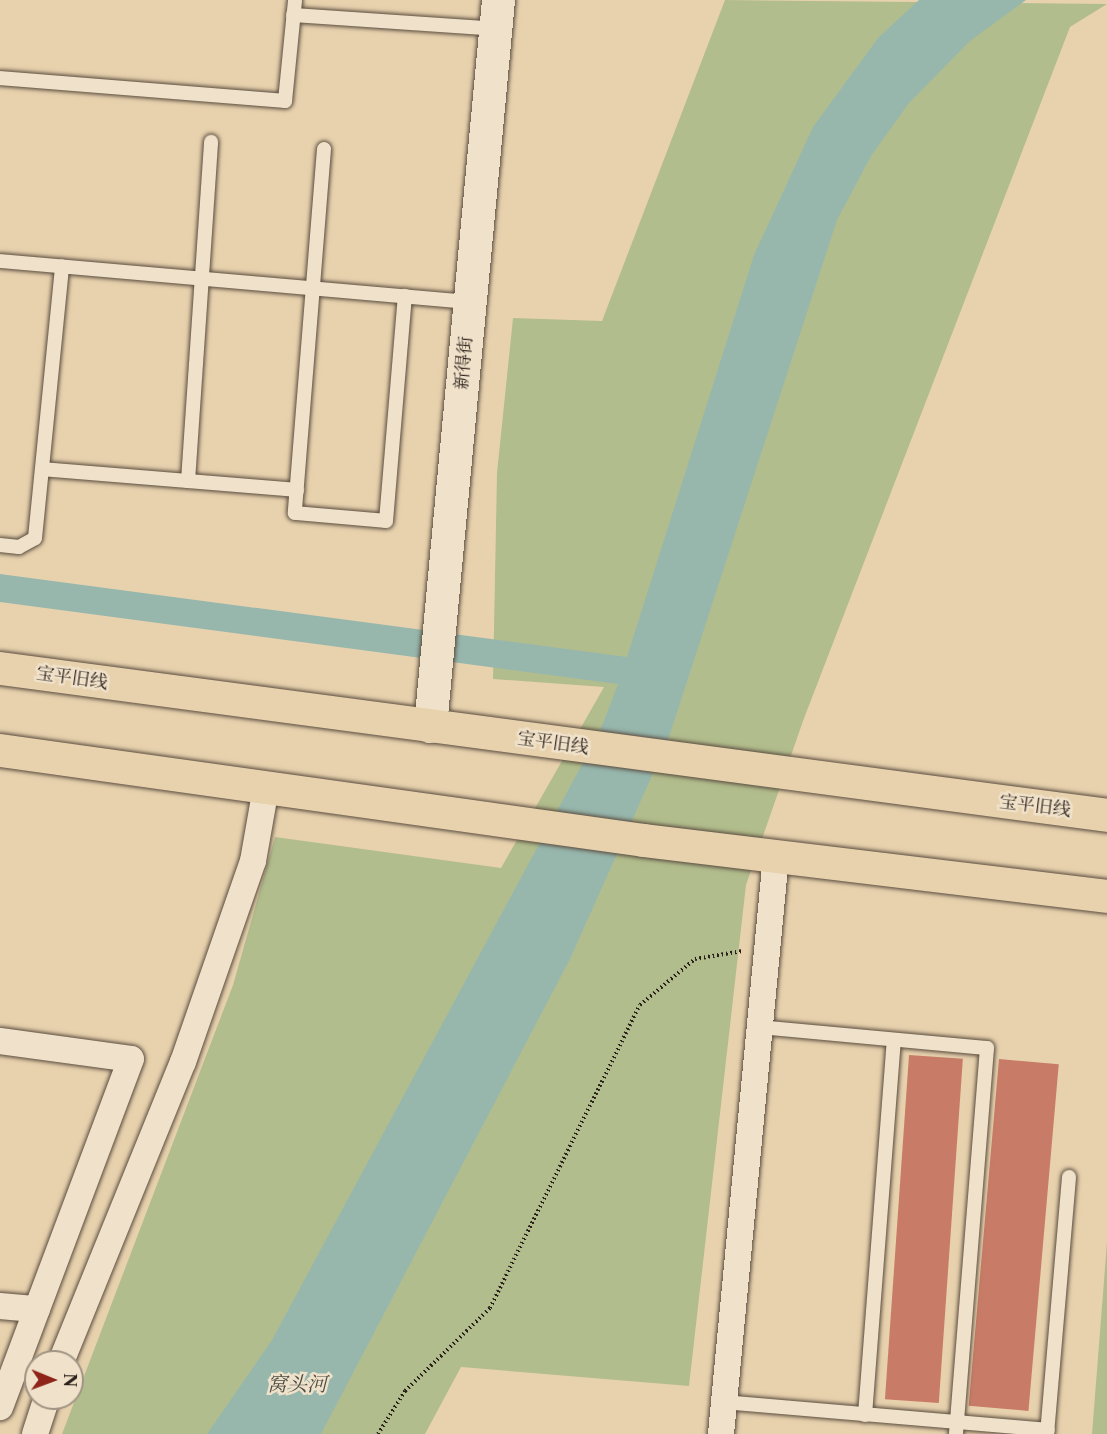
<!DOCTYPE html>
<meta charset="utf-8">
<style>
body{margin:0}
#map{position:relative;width:1107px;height:1434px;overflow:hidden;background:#e8d2ae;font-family:"Libre Caslon Text","Noto Serif SC",serif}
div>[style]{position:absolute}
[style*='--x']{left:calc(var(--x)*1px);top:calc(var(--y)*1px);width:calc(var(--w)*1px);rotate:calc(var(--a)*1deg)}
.green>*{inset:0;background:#b2bd8d}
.water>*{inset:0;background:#97b7ad}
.building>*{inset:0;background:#c87c67;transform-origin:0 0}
.path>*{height:4px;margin-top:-2px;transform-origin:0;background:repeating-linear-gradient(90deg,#2b201a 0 1.5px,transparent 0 4.5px)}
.roads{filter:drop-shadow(0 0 2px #5a4c3f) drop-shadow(0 0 2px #5a4c3f)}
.lane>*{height:14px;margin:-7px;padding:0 7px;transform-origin:7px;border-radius:7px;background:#f0e2ca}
.street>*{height:26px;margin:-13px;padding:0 13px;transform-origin:13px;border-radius:13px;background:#f0e2ca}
.secondary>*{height:33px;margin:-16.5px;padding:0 16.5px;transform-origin:16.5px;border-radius:16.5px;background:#f0e2ca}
.primary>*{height:33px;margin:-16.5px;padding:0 16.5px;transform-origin:16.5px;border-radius:16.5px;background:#e8d2ae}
span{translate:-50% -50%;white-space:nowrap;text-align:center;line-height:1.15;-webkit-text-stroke:5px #f0e2ca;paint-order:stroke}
.street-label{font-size:18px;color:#2b201a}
.water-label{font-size:20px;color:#4b4d46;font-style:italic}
.north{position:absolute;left:24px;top:1350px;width:60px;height:60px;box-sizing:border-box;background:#f0e2ca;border:2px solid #a19484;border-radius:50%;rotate:91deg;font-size:16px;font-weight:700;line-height:24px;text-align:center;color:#2b201a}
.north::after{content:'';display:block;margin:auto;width:21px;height:27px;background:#8f2418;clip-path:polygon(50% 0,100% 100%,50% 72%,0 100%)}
</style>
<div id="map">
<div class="green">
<div style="clip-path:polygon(725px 0,1107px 4px,1070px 27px,803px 721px,746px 885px,689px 1386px,461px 1367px,425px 1434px,62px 1434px,233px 985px,275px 837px,501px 868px,604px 687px,493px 679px,497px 473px,513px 318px,602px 321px)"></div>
<div style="clip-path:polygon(1107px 1242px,1107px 1434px,1092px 1434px)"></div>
</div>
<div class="water">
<div style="clip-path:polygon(919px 0,1026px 0,970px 41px,909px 103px,871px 156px,837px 220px,668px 740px,570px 959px,321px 1434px,207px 1434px,272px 1340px,600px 731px,618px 684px,0 602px,0 574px,627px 657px,754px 255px,813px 127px,878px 38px)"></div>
</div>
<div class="building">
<div style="left:909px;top:1055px;width:54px;height:345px;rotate:4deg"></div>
<div style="left:999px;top:1059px;width:60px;height:348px;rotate:5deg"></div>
</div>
<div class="path">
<div style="--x:378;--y:1434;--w:51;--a:-57.9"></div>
<div style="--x:405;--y:1391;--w:119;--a:-44.3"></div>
<div style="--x:490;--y:1308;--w:338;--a:-63.7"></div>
<div style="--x:640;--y:1005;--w:72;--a:-39.9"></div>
<div style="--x:695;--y:959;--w:48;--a:-9.7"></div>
</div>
<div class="roads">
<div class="lane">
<div style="--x:293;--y:15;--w:203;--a:3.9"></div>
<div style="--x:0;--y:78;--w:286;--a:4.6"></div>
<div style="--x:285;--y:101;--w:101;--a:-84.3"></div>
<div style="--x:324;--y:149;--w:365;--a:94.6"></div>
<div style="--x:295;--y:513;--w:91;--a:5"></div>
<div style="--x:386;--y:521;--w:226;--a:-85.2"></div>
<div style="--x:0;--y:261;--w:472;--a:5"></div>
<div style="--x:42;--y:469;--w:256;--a:4.7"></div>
<div style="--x:188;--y:481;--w:340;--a:-86.1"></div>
<div style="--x:0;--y:545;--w:19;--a:6"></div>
<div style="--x:19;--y:547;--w:18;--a:-29"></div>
<div style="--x:35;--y:538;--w:273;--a:-84.3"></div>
<div style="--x:759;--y:1027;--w:229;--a:5.3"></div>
<div style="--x:987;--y:1048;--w:387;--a:94.6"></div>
<div style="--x:724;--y:1402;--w:325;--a:4.9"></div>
<div style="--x:865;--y:1415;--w:376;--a:-85.6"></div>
<div style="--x:1047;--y:1434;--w:258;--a:-85.1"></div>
</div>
<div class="street">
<div style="--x:0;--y:1041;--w:132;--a:7.8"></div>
<div style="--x:131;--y:1059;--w:372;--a:110.6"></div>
<div style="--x:0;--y:1306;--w:37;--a:5"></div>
<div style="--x:61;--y:1362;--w:324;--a:-67.9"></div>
<div style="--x:183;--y:1062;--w:213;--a:-70.8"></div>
<div style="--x:253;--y:861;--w:75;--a:-80"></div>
<div style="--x:35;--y:1434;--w:38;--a:-72"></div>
<div style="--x:721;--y:1434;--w:581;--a:-84.56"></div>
</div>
<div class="secondary">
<div style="--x:430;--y:726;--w:729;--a:-84.65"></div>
</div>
<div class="primary">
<div style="--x:0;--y:668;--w:1117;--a:7.56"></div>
<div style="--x:0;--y:750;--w:650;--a:7.96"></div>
<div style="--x:644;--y:840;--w:466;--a:6.9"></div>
</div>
</div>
<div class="street-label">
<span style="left:464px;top:363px;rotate:-85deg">新得街</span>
<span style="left:72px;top:678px;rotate:8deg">宝平旧线</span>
<span style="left:553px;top:743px;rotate:8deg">宝平旧线</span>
<span style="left:1035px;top:806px;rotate:7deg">宝平旧线</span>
</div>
<div class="water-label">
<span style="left:297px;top:1384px">窝头河</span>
</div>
<div class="north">N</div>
</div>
